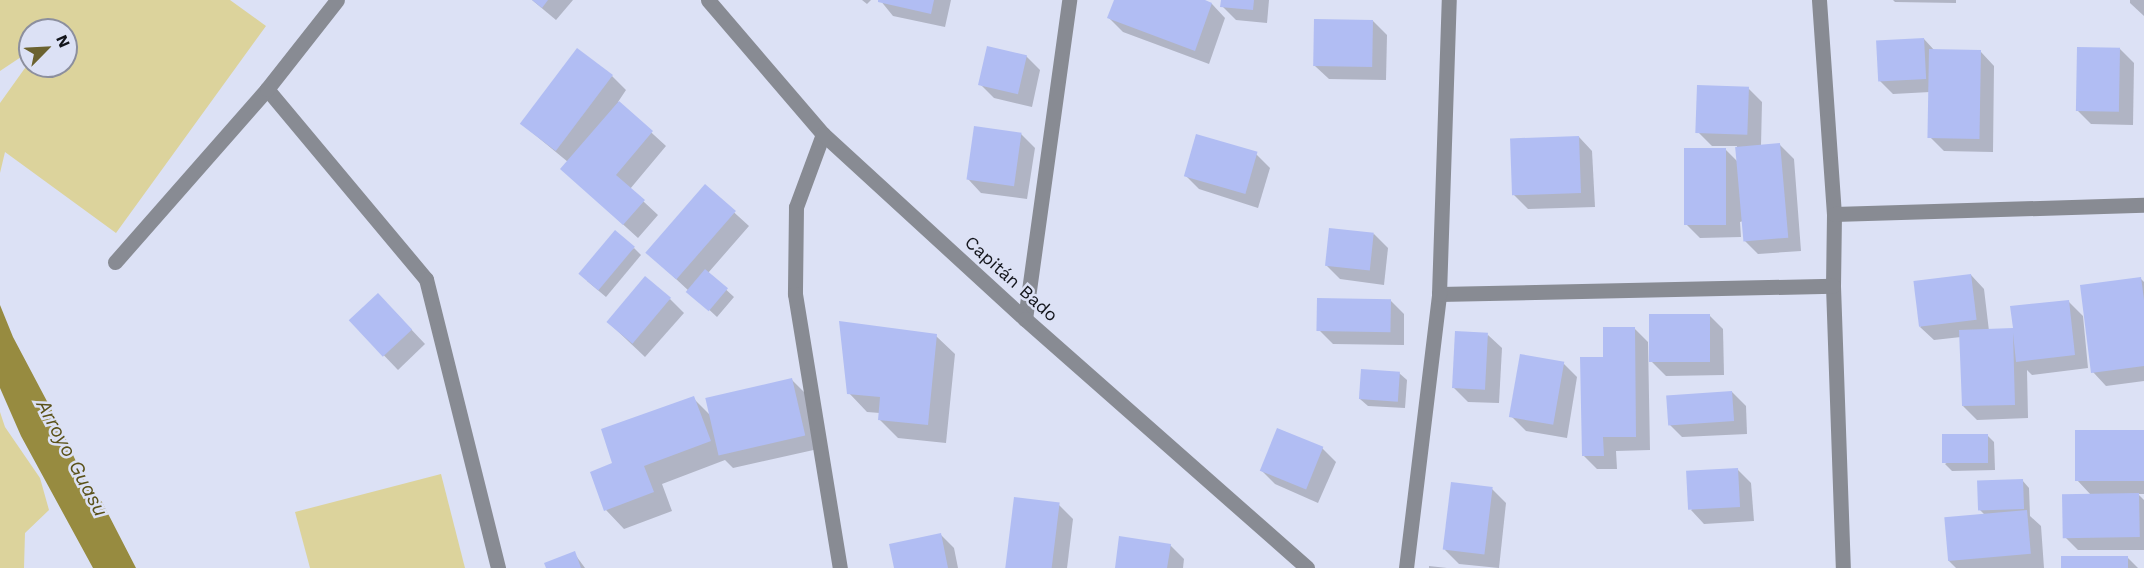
<!DOCTYPE html>
<meta charset="utf-8">
<style>
body{margin:0}
#map{position:relative;width:2144px;height:568px;overflow:hidden;background:#dce1f5;font-family:"Work Sans",sans-serif}
div>[style]{position:absolute}
[style*='--x']{left:calc(var(--x)*1px);top:calc(var(--y)*1px);width:calc(var(--w)*1px);rotate:calc(var(--a)*1deg)}
.green>*{inset:0;background:#dcd39c}
.water>*{inset:0;background:#978b40}
.shadow>*{inset:0;background:#0003}
.building>*{inset:0;background:#b1bdf3;transform-origin:0 0}
.minor>*{height:15px;margin:-7.5px;padding:0 7.5px;transform-origin:7.5px;border-radius:7.5px;background:#888b93}
.tertiary>*{height:15px;margin:-7.5px;padding:0 7.5px;transform-origin:7.5px;border-radius:7.5px;background:#888b93}
span{translate:-50% -50%;white-space:nowrap;text-align:center;line-height:1.15;-webkit-text-stroke:5px #dce1f5;paint-order:stroke}
.street-label{font-size:18px;color:#13151b}
.water-label{font-size:20px;color:#5a5118;font-style:italic}
.north{position:absolute;left:18px;top:18px;width:60px;height:60px;box-sizing:border-box;background:#dce1f5;border:2px solid #8c8f9e;border-radius:50%;rotate:66deg;font-size:16px;font-weight:700;line-height:24px;text-align:center;color:#13151b}
.north::after{content:'';display:block;margin:auto;width:21px;height:27px;background:#6b622f;clip-path:polygon(50% 0,100% 100%,50% 72%,0 100%)}
</style>
<div id="map">
<div class="green">
<div style="clip-path:polygon(0 0,230px 0,266px 26px,116px 233px,5px 152px,0 173px,0 103px,30px 61px,30px 66px,66px 66px,66px 30px,30px 30px,30px 51px,0 71px)"></div>
<div style="clip-path:polygon(0 412px,5px 427px,40px 478px,49px 510px,25px 533px,24px 568px,0 568px)"></div>
<div style="clip-path:polygon(441px 474px,465px 568px,310px 568px,295px 512px)"></div>
</div>
<div class="water">
<div style="clip-path:polygon(0 305px,13px 337px,59px 424px,88px 488px,102px 502px,136px 568px,93px 568px,21px 436px,0 388px)"></div>
</div>
<div class="shadow">
<div style="clip-path:polygon(532px 0,573px 0,556px 20px)"></div>
<div style="clip-path:polygon(862px 0,871px 0,867px 4px)"></div>
<div style="clip-path:polygon(880px 0,951px 0,945px 27px,893px 16px)"></div>
<div style="clip-path:polygon(1116px 0,1201px 0,1212px 4px,1225px 18px,1209px 64px,1123px 32px,1109px 18px)"></div>
<div style="clip-path:polygon(1222px 0,1269px 0,1267px 23px,1236px 20px,1222px 6px)"></div>
<div style="clip-path:polygon(1893px 0,1956px 0,1956px 3px,1895px 2px)"></div>
<div style="clip-path:polygon(2130px 0,2144px 0,2144px 16px,2130px 3px)"></div>
<div style="clip-path:polygon(1373px 21px,1387px 35px,1386px 80px,1329px 79px,1315px 66px)"></div>
<div style="clip-path:polygon(1924px 39px,1935px 51px,1981px 52px,1994px 66px,1993px 152px,1944px 151px,1930px 137px,1930px 92px,1893px 94px,1879px 80px)"></div>
<div style="clip-path:polygon(2120px 49px,2134px 63px,2133px 125px,2091px 124px,2077px 110px)"></div>
<div style="clip-path:polygon(1026px 56px,1040px 70px,1032px 107px,994px 98px,980px 84px)"></div>
<div style="clip-path:polygon(612px 76px,626px 90px,618px 102px,666px 146px,630px 189px,658px 215px,638px 238px,562px 169px,568px 162px,523px 125px)"></div>
<div style="clip-path:polygon(1748px 88px,1762px 102px,1761px 146px,1780px 145px,1794px 159px,1801px 251px,1758px 254px,1744px 240px,1743px 221px,1740px 222px,1741px 237px,1700px 238px,1686px 224px,1726px 150px,1738px 162px,1737px 146px,1712px 146px,1698px 132px)"></div>
<div style="clip-path:polygon(1021px 134px,1035px 148px,1027px 199px,981px 193px,968px 179px)"></div>
<div style="clip-path:polygon(1579px 137px,1592px 151px,1595px 207px,1528px 209px,1514px 195px)"></div>
<div style="clip-path:polygon(1256px 154px,1270px 168px,1258px 208px,1199px 189px,1185px 175px)"></div>
<div style="clip-path:polygon(705px 186px,749px 226px,708px 273px,734px 297px,717px 317px,648px 253px)"></div>
<div style="clip-path:polygon(1374px 234px,1388px 248px,1384px 285px,1340px 279px,1326px 265px)"></div>
<div style="clip-path:polygon(634px 248px,641px 255px,606px 297px,587px 281px)"></div>
<div style="clip-path:polygon(1971px 275px,1984px 289px,1989px 331px,2014px 330px,2069px 302px,2083px 316px,2088px 368px,2032px 375px,2027px 370px,2028px 418px,1977px 420px,1963px 406px,1961px 337px,1934px 340px,1920px 327px)"></div>
<div style="clip-path:polygon(2141px 279px,2144px 282px,2144px 381px,2106px 386px,2093px 372px)"></div>
<div style="clip-path:polygon(670px 299px,684px 313px,645px 357px,608px 322px)"></div>
<div style="clip-path:polygon(1390px 300px,1404px 314px,1404px 345px,1333px 344px,1319px 330px)"></div>
<div style="clip-path:polygon(392px 309px,425px 344px,398px 370px,351px 321px)"></div>
<div style="clip-path:polygon(1709px 315px,1723px 329px,1724px 375px,1666px 376px,1652px 362px)"></div>
<div style="clip-path:polygon(1634px 328px,1648px 342px,1650px 450px,1616px 451px,1617px 469px,1597px 469px,1583px 455px,1604px 358px)"></div>
<div style="clip-path:polygon(1488px 335px,1502px 348px,1499px 403px,1468px 402px,1454px 388px)"></div>
<div style="clip-path:polygon(936px 336px,955px 354px,946px 443px,898px 438px,879px 419px,880px 413px,867px 412px,849px 393px)"></div>
<div style="clip-path:polygon(1563px 363px,1577px 377px,1567px 438px,1526px 431px,1512px 417px)"></div>
<div style="clip-path:polygon(1399px 373px,1407px 380px,1405px 408px,1368px 406px,1360px 399px)"></div>
<div style="clip-path:polygon(792px 380px,806px 394px,818px 449px,733px 468px,725px 460px,662px 484px,672px 511px,624px 529px,606px 510px,693px 398px,710px 415px)"></div>
<div style="clip-path:polygon(1732px 392px,1746px 406px,1747px 434px,1682px 437px,1668px 423px)"></div>
<div style="clip-path:polygon(2144px 431px,2144px 494px,2138px 494px,2144px 500px,2144px 550px,2078px 550px,2064px 536px,2091px 495px,2077px 480px)"></div>
<div style="clip-path:polygon(1987px 435px,1994px 442px,1995px 470px,1952px 471px,1945px 464px)"></div>
<div style="clip-path:polygon(1322px 448px,1336px 462px,1318px 503px,1275px 484px,1261px 470px)"></div>
<div style="clip-path:polygon(1737px 469px,1751px 483px,1754px 521px,1704px 524px,1691px 510px)"></div>
<div style="clip-path:polygon(2022px 480px,2029px 488px,2030px 516px,2041px 526px,2044px 568px,1956px 568px,1948px 560px,1985px 515px,1979px 509px)"></div>
<div style="clip-path:polygon(1492px 489px,1506px 503px,1499px 568px,1459px 564px,1445px 550px)"></div>
<div style="clip-path:polygon(1059px 505px,1073px 519px,1067px 568px,1006px 568px)"></div>
<div style="clip-path:polygon(940px 534px,954px 548px,958px 568px,896px 568px)"></div>
<div style="clip-path:polygon(1170px 545px,1184px 559px,1183px 568px,1117px 568px)"></div>
<div style="clip-path:polygon(574px 553px,585px 568px,547px 568px)"></div>
<div style="clip-path:polygon(2127px 557px,2138px 568px,2062px 568px)"></div>
<div style="clip-path:polygon(1429px 566px,1447px 568px,1429px 568px)"></div>
</div>
<div class="building">
<div style="clip-path:polygon(532px 0,548px 0,542px 8px)"></div>
<div style="clip-path:polygon(878px 0,934px 0,931px 14px,878px 2px)"></div>
<div style="clip-path:polygon(1114px 0,1205px 0,1212px 3px,1195px 51px,1107px 18px)"></div>
<div style="clip-path:polygon(1221px 0,1254px 0,1253px 10px,1220px 7px)"></div>
<div style="left:1314px;top:19px;width:59px;height:47px;rotate:1deg"></div>
<div style="left:1924px;top:38px;width:41px;height:48px;rotate:87deg"></div>
<div style="left:987px;top:46px;width:41px;height:40px;rotate:13deg"></div>
<div style="left:2077px;top:47px;width:43px;height:64px;rotate:1deg"></div>
<div style="left:577px;top:48px;width:45px;height:95px;rotate:37deg"></div>
<div style="left:1929px;top:49px;width:52px;height:89px;rotate:1deg"></div>
<div style="left:1697px;top:85px;width:52px;height:48px;rotate:2deg"></div>
<div style="clip-path:polygon(619px 101px,653px 131px,616px 175px,645px 200px,623px 225px,560px 169px)"></div>
<div style="left:974px;top:126px;width:48px;height:54px;rotate:8deg"></div>
<div style="left:1196px;top:134px;width:64px;height:44px;rotate:16deg"></div>
<div style="left:1579px;top:136px;width:57px;height:69px;rotate:88deg"></div>
<div style="left:1780px;top:143px;width:95px;height:45px;rotate:85deg"></div>
<div style="left:1684px;top:148px;width:42px;height:77px"></div>
<div style="left:705px;top:184px;width:41px;height:91px;rotate:41deg"></div>
<div style="left:1329px;top:228px;width:45px;height:38px;rotate:6deg"></div>
<div style="left:615px;top:230px;width:26px;height:57px;rotate:40deg"></div>
<div style="left:705px;top:269px;width:30px;height:30px;rotate:40deg"></div>
<div style="left:1971px;top:274px;width:46px;height:58px;rotate:83deg"></div>
<div style="left:645px;top:276px;width:34px;height:60px;rotate:40deg"></div>
<div style="clip-path:polygon(2141px 277px,2144px 300px,2144px 366px,2091px 373px,2080px 285px)"></div>
<div style="left:378px;top:293px;width:50px;height:40px;rotate:47deg"></div>
<div style="left:1317px;top:298px;width:74px;height:33px;rotate:1deg"></div>
<div style="clip-path:polygon(2069px 300px,2075px 355px,2016px 362px,2013px 333px,2015px 405px,1962px 406px,1959px 330px,2013px 328px,2010px 306px)"></div>
<div style="left:1710px;top:314px;width:48px;height:61px;rotate:90deg"></div>
<div style="clip-path:polygon(839px 321px,937px 334px,928px 425px,878px 420px,880px 397px,847px 394px)"></div>
<div style="clip-path:polygon(1603px 327px,1635px 327px,1636px 437px,1603px 437px,1604px 456px,1582px 456px,1580px 357px,1603px 357px)"></div>
<div style="left:1455px;top:331px;width:33px;height:57px;rotate:3deg"></div>
<div style="left:1520px;top:354px;width:45px;height:64px;rotate:10deg"></div>
<div style="left:1361px;top:369px;width:39px;height:30px;rotate:4deg"></div>
<div style="left:792px;top:378px;width:59px;height:89px;rotate:77deg"></div>
<div style="left:1732px;top:391px;width:30px;height:66px;rotate:86deg"></div>
<div style="clip-path:polygon(694px 396px,711px 441px,644px 466px,654px 492px,604px 511px,590px 472px,612px 463px,601px 429px)"></div>
<div style="left:1277px;top:428px;width:50px;height:46px;rotate:22deg"></div>
<div style="left:2075px;top:430px;width:69px;height:51px"></div>
<div style="left:1988px;top:434px;width:29px;height:46px;rotate:90deg"></div>
<div style="left:1738px;top:468px;width:39px;height:52px;rotate:87deg"></div>
<div style="left:2023px;top:479px;width:30px;height:46px;rotate:88deg"></div>
<div style="left:1451px;top:482px;width:42px;height:68px;rotate:7deg"></div>
<div style="left:2139px;top:493px;width:44px;height:77px;rotate:89deg"></div>
<div style="left:1014px;top:497px;width:46px;height:72px;rotate:7deg"></div>
<div style="left:2027px;top:510px;width:44px;height:83px;rotate:85deg"></div>
<div style="clip-path:polygon(941px 533px,948px 568px,894px 568px,889px 544px)"></div>
<div style="clip-path:polygon(1119px 536px,1171px 544px,1167px 568px,1115px 568px)"></div>
<div style="clip-path:polygon(575px 551px,581px 568px,546px 568px,544px 563px)"></div>
<div style="left:2061px;top:556px;width:67px;height:12px"></div>
</div>
<div class="minor">
<div style="--x:1819;--y:0;--w:215;--a:86"></div>
<div style="--x:1834;--y:214;--w:72;--a:90.8"></div>
<div style="--x:1833;--y:286;--w:282;--a:88"></div>
<div style="--x:267;--y:89;--w:248;--a:50.1"></div>
<div style="--x:426;--y:279;--w:298;--a:76"></div>
<div style="--x:823;--y:134;--w:78;--a:110.3"></div>
<div style="--x:796;--y:207;--w:87;--a:90.7"></div>
<div style="--x:795;--y:294;--w:278;--a:80.7"></div>
<div style="--x:1834;--y:214;--w:310;--a:-1.7"></div>
<div style="--x:115;--y:262;--w:230;--a:-48.7"></div>
<div style="--x:267;--y:89;--w:113;--a:-51.8"></div>
<div style="--x:1439;--y:294;--w:394;--a:-1.2"></div>
<div style="--x:1025;--y:319;--w:322;--a:-82.1"></div>
<div style="--x:1406;--y:568;--w:276;--a:-83.1"></div>
<div style="--x:1439;--y:294;--w:294;--a:-88.1"></div>
</div>
<div class="tertiary">
<div style="--x:708;--y:0;--w:177;--a:49.4"></div>
<div style="--x:823;--y:134;--w:274;--a:42.5"></div>
<div style="--x:1025;--y:319;--w:376;--a:41.4"></div>
</div>
<div class="street-label">
<span style="left:1011px;top:279px;rotate:42deg">Capitán Bado</span>
</div>
<div class="water-label">
<span style="left:72px;top:458px;rotate:62deg">Arroyo Guasu</span>
</div>
<div class="north">N</div>
</div>
